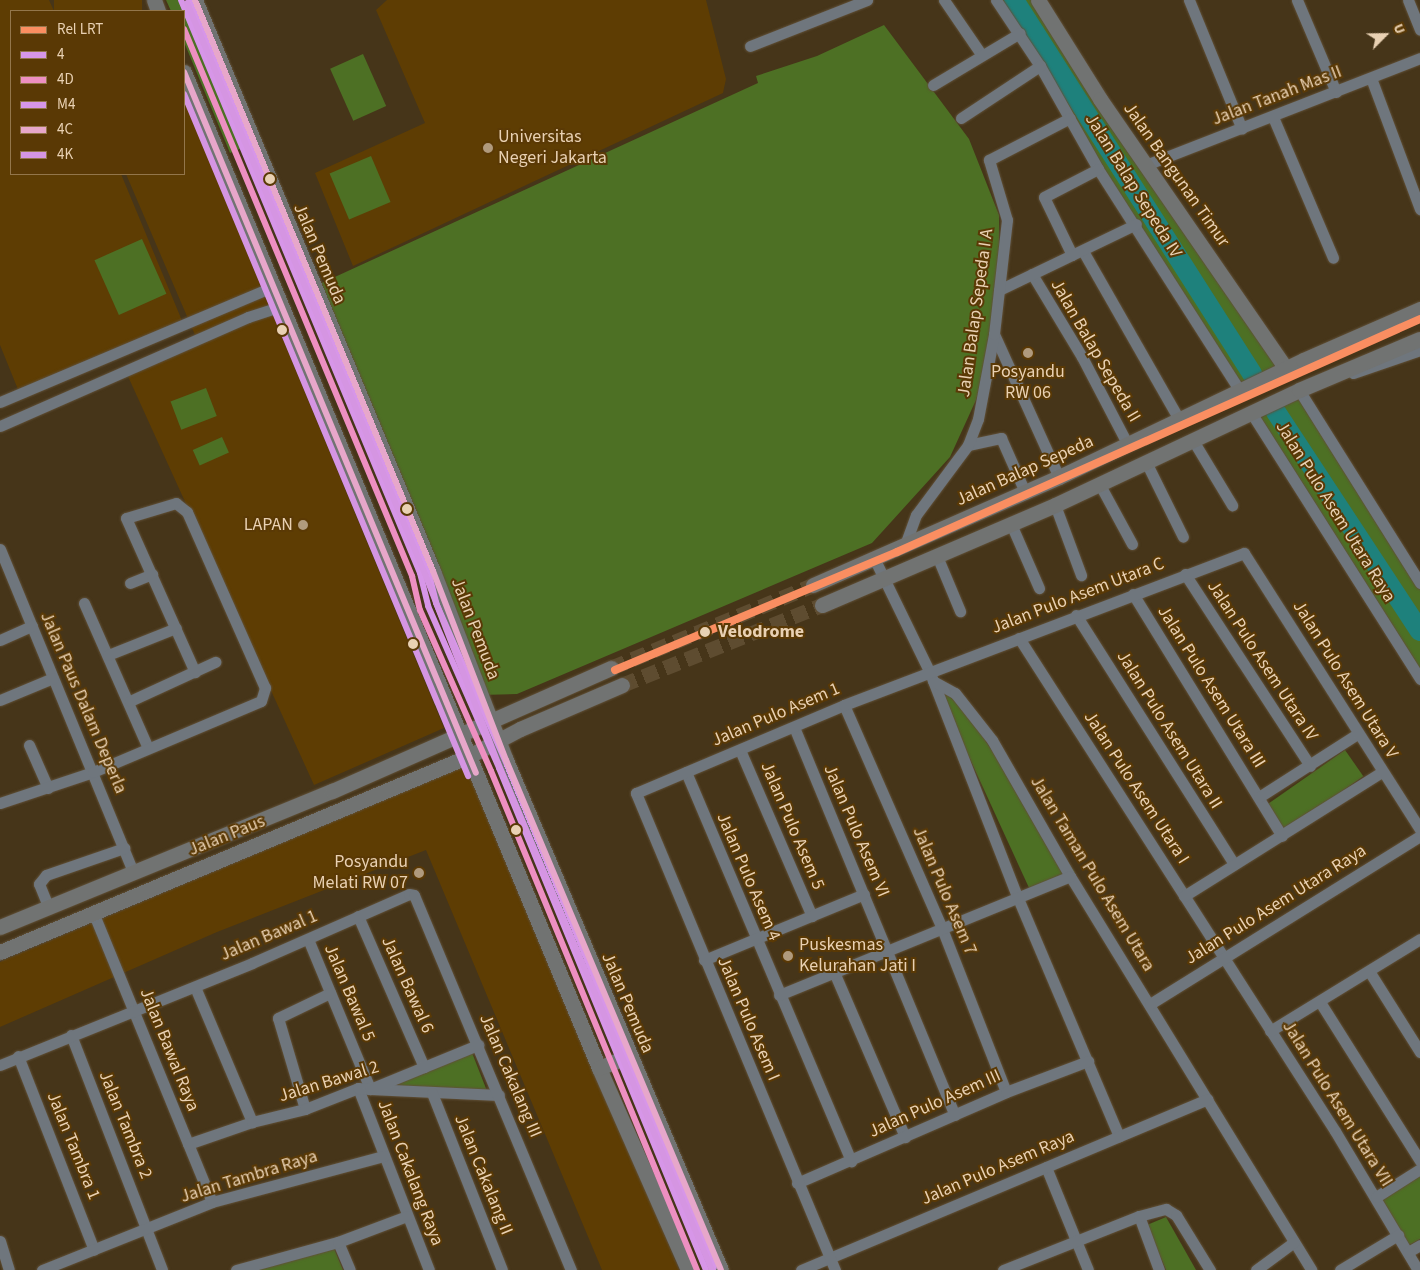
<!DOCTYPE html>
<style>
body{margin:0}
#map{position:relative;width:1420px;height:1270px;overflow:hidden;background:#463519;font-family:"Source Sans 3",sans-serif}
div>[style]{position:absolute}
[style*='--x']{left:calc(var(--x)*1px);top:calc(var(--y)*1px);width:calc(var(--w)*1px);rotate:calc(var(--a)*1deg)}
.built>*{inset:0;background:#5e3d03;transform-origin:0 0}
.green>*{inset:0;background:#4d7024;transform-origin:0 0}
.river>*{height:20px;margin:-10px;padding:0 10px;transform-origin:10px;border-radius:10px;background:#1e817c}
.major-tunnel>*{height:15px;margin-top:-7.5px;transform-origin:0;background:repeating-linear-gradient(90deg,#5e4c30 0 15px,transparent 0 23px)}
.roads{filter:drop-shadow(0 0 1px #605038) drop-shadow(0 0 1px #605038)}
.minor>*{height:11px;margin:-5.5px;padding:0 5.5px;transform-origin:5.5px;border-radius:5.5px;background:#6f767d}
.major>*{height:15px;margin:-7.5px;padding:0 7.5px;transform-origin:7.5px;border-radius:7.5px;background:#717372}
.bus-1>*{height:6px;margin:-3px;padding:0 3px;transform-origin:3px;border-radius:3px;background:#d796e8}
.bus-2>*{height:6px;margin:-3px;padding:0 3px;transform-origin:3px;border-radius:3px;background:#ed8fc1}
.bus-3>*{height:6px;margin:-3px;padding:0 3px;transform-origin:3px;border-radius:3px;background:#d796e8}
.bus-4>*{height:6px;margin:-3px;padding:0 3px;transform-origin:3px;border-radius:3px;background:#e7a7ca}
.bus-5>*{height:6px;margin:-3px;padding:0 3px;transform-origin:3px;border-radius:3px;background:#d595e2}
.rail-1>*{height:8px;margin:-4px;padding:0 4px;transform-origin:4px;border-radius:4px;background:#fa8e61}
.dots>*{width:14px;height:14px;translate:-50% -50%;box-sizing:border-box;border:2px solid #5a3905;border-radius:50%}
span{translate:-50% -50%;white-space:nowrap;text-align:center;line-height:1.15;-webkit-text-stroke:4px #5a3905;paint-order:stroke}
.street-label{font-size:18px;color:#e9d1b3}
.poi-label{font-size:18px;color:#e9d1b3}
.left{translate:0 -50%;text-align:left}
.right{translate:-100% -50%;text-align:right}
.stop-label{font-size:18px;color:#e9d1b3;font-weight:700}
.legend{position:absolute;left:10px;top:10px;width:175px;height:165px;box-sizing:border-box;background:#5a3905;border:1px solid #93764b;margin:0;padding:6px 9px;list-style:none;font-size:15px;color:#e9d1b3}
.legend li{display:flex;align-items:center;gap:10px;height:25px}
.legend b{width:25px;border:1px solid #93764b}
.north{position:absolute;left:1360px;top:10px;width:50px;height:50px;-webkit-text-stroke:4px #5a3905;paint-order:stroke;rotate:67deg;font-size:14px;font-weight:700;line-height:20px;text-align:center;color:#e9d1b3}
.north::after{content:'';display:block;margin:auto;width:18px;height:22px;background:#e9d1b3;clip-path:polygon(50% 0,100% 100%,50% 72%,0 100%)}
</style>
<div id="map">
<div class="built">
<div style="clip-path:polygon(0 0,49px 0,54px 11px,11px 11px,11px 174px,121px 174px,183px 323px,19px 392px,0 345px)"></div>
<div style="left:54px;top:0;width:88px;height:12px"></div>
<div style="clip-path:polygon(387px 0,706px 0,726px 79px,723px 93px,353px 266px,315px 173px,425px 123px,376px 10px)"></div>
<div style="clip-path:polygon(184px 101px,444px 728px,314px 785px,126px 372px,198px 342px,126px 174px,184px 174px)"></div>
<div style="clip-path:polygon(469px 764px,679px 1270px,602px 1270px,426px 850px,217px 932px,0 1027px,0 962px)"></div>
</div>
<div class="green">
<div style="clip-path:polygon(166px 0,181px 0,242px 148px,230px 153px,184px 42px,184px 11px,171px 11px)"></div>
<div style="clip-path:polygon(996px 0,1038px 0,1286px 369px,1240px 391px)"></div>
<div style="clip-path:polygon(884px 25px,969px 139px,999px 215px,1000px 325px,976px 400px,950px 457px,872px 543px,517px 694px,480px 695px,313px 287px,758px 83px,756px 76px,817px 56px)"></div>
<div style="left:363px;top:54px;width:57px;height:36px;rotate:66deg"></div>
<div style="left:371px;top:156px;width:50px;height:45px;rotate:67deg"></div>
<div style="left:142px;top:239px;width:60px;height:52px;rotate:66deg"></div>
<div style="left:206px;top:388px;width:30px;height:38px;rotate:69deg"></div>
<div style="clip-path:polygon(1299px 390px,1420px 583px,1420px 679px,1252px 414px)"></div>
<div style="left:222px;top:437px;width:17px;height:32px;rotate:66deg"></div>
<div style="clip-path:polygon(936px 685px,957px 699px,1075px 872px,1030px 890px)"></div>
<div style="left:1345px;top:750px;width:32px;height:98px;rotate:55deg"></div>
<div style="clip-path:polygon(471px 1050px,487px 1091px,386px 1088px)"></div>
<div style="clip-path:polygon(1420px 1174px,1420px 1239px,1408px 1246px,1380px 1199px)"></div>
<div style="clip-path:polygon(1166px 1217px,1196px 1270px,1166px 1270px,1147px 1225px)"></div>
<div style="clip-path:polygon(333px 1246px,343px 1270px,251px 1270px)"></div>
</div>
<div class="river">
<div style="--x:1014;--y:0;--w:443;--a:57.5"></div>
<div style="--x:1276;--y:412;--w:262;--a:56.7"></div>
</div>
<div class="major-tunnel">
<div style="--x:611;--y:668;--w:218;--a:-22.3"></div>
<div style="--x:622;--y:685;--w:215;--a:-21.8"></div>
</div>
<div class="roads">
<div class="minor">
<div style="--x:944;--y:0;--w:65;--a:55.6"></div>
<div style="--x:996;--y:0;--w:79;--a:56.3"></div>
<div style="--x:1040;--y:66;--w:118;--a:60.6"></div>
<div style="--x:1098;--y:169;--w:264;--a:57.4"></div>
<div style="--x:1189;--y:0;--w:139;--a:67.7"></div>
<div style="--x:1297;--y:0;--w:100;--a:67"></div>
<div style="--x:1408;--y:0;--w:32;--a:68"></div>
<div style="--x:750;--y:46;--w:126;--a:-21.5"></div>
<div style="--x:1371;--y:78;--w:140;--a:69.5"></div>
<div style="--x:933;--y:85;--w:101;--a:-30.9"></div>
<div style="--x:1273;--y:117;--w:153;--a:66.9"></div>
<div style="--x:961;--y:118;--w:95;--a:-33.4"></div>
<div style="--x:1146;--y:165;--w:294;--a:-21.3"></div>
<div style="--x:1083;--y:251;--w:196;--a:60.3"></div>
<div style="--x:1072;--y:255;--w:64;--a:-115.8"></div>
<div style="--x:1044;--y:197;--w:61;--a:-27.4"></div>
<div style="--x:1032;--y:274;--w:97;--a:58.9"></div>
<div style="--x:1082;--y:357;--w:99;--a:62.4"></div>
<div style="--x:999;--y:290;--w:152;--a:-25.7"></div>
<div style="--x:994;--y:334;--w:157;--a:65.6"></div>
<div style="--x:1353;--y:373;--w:71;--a:-18.9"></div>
<div style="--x:1299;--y:390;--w:228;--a:57.9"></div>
<div style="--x:0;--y:402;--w:298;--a:-22.9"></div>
<div style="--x:1252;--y:414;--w:314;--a:57.6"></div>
<div style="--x:0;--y:426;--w:271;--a:-23.7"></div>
<div style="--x:248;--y:317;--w:36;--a:-18"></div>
<div style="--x:1194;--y:442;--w:74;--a:58.9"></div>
<div style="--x:968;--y:445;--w:34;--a:-12"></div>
<div style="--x:1001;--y:438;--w:59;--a:66"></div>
<div style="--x:1147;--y:464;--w:81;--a:63.7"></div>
<div style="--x:1100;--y:485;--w:67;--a:61.5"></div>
<div style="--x:1055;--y:505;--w:75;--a:69.6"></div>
<div style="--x:1011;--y:524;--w:70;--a:66.4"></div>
<div style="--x:905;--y:545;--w:32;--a:-70"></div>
<div style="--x:916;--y:515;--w:87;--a:-53.4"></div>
<div style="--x:968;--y:445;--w:28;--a:-69"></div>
<div style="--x:978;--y:419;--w:86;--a:-79.3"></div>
<div style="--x:994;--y:334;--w:115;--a:-83.5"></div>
<div style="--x:1007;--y:220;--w:63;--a:-106.7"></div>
<div style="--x:989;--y:160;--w:91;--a:-27.4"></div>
<div style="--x:0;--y:549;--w:348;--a:67.6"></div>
<div style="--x:937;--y:556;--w:60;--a:67.3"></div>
<div style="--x:874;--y:558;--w:128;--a:64"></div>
<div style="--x:930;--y:673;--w:239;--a:68.7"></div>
<div style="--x:1017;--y:896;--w:261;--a:67"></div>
<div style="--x:1185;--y:574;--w:229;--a:56.9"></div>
<div style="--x:130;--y:583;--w:24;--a:-22"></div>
<div style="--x:1133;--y:594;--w:284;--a:58.4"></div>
<div style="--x:84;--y:603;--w:158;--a:66.2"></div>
<div style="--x:1076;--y:615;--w:295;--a:57.6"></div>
<div style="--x:1019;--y:638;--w:586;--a:57.34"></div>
<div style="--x:1335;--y:1131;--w:162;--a:59.2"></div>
<div style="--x:0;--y:640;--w:35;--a:-24"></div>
<div style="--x:108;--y:655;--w:73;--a:-21.7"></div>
<div style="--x:933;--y:681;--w:25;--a:29"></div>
<div style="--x:955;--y:693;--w:60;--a:51.8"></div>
<div style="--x:992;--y:740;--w:157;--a:60.2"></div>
<div style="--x:1070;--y:876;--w:462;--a:58.5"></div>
<div style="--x:0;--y:700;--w:57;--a:-22.5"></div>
<div style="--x:130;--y:701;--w:94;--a:-24.6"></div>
<div style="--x:844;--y:705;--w:241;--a:66.3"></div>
<div style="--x:941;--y:926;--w:178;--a:68.6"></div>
<div style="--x:794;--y:727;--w:420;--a:67.5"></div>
<div style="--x:29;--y:745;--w:47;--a:66.2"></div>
<div style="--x:740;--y:750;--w:181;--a:66.6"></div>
<div style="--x:686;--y:772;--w:423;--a:67"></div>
<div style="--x:1259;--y:797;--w:117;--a:-32.7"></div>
<div style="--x:0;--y:803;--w:98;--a:-18.4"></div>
<div style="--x:93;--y:772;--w:182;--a:-22.9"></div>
<div style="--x:261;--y:701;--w:14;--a:-73"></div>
<div style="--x:265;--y:688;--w:193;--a:-113.9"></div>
<div style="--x:187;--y:512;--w:14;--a:-141"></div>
<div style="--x:176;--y:503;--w:52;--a:163.3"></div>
<div style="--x:126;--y:518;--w:169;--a:65.9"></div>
<div style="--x:1184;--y:896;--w:234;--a:-32.1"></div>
<div style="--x:48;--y:906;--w:24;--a:-112"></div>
<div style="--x:39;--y:884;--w:11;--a:-52"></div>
<div style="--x:46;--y:875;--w:83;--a:-19.1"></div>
<div style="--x:93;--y:912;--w:313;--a:67.7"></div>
<div style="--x:358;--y:916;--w:165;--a:66.4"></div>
<div style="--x:308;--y:939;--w:162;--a:67.5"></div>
<div style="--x:370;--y:1089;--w:129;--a:2.7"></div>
<div style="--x:704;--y:960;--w:173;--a:-22.4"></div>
<div style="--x:1369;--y:971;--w:96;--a:57.8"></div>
<div style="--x:834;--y:972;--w:180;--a:66.7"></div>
<div style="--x:195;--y:987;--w:147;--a:67.1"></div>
<div style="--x:779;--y:995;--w:314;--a:-22.2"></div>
<div style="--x:1320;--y:1002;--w:188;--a:57.8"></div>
<div style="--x:1150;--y:1004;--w:318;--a:-31.9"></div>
<div style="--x:1270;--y:1031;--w:176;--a:-31.5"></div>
<div style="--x:71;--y:1035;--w:252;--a:68.8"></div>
<div style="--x:18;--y:1056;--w:208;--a:68.6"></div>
<div style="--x:0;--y:1065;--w:272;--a:-22"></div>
<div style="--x:252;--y:963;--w:171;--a:-23.7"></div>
<div style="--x:409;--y:894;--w:5;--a:11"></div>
<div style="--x:414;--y:895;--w:407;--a:67.3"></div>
<div style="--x:358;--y:1088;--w:195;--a:68.7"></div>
<div style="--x:432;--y:1093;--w:190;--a:68.4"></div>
<div style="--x:305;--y:1109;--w:95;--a:-106.5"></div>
<div style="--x:278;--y:1018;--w:58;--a:-25.7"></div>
<div style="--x:188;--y:1144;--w:68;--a:-19"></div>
<div style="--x:252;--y:1122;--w:55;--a:-13.8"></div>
<div style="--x:305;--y:1109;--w:57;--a:-21.6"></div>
<div style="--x:358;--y:1088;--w:12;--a:5"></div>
<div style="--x:370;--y:1089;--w:117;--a:-22.2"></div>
<div style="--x:1046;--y:1167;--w:111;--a:67.8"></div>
<div style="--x:797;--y:1183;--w:228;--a:-23.5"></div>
<div style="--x:1006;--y:1092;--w:88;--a:-20.7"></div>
<div style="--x:1376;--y:1197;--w:52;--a:-32.5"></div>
<div style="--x:1139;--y:1216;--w:58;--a:69.7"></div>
<div style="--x:0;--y:1241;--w:30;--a:73"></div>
<div style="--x:338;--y:1242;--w:30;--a:67"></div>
<div style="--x:1408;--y:1252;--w:14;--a:-30"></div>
<div style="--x:42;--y:1270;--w:183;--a:-21.8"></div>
<div style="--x:212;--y:1202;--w:178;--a:-15"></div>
<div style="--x:236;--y:1270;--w:106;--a:-15.4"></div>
<div style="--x:338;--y:1242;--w:74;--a:-20.6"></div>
<div style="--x:801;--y:1270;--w:441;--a:-22.8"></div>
<div style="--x:835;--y:1270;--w:517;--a:-112.65"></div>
<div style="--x:636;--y:793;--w:226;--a:-22.9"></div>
<div style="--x:844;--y:705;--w:428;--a:-20.8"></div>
<div style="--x:1244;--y:553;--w:327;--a:57.5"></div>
<div style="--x:1003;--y:1270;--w:146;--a:-21.7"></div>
<div style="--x:1139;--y:1216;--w:28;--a:-15"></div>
<div style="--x:1166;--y:1209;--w:12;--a:31"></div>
<div style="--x:1176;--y:1215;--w:65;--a:58.3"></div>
<div style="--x:1256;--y:1270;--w:47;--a:-36.4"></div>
<div style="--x:1340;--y:1270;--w:68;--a:-31.1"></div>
</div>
<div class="major">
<div style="--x:154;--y:0;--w:12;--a:70"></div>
<div style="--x:195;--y:0;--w:619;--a:67.37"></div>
<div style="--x:433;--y:571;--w:203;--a:68.9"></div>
<div style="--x:506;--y:760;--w:553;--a:67.14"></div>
<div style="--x:1038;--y:0;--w:117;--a:57.9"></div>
<div style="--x:1100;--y:99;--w:328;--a:55.4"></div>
<div style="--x:184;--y:72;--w:1079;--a:67.38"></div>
<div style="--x:599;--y:1068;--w:221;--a:66.2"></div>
<div style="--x:813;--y:585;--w:269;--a:-23.7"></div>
<div style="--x:1059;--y:477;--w:271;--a:-25.6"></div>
<div style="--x:1303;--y:360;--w:128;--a:-23.6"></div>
<div style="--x:822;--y:605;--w:254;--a:-23.2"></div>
<div style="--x:1055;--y:505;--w:270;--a:-25.2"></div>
<div style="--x:1299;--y:390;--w:131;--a:-22.9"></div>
<div style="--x:0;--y:927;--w:359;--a:-22.3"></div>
<div style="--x:332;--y:791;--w:305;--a:-23.8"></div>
<div style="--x:0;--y:952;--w:508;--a:-22.68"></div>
<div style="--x:469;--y:756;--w:58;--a:-27.9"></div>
<div style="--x:520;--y:729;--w:111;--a:-23.3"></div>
<div style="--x:599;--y:1068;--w:32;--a:-22"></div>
</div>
</div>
<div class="bus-1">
<div style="--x:181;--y:0;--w:621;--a:67.36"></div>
<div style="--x:420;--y:573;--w:34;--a:76"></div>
<div style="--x:428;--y:606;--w:177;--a:66.3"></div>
<div style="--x:499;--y:768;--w:543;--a:67.59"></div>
</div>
<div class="bus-2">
<div style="--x:184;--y:29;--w:593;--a:67.37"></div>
<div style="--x:412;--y:576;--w:35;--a:77"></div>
<div style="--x:420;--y:610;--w:176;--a:66.2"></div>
<div style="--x:491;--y:771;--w:540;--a:67.57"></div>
</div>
<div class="bus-3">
<div style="--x:190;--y:0;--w:618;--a:67.34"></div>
<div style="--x:428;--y:570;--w:34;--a:76"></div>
<div style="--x:436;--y:603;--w:177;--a:66.3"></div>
<div style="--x:507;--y:765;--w:543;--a:67.59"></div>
</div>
<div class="bus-4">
<div style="--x:195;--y:0;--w:619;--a:67.37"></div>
<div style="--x:433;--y:571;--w:203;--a:68.9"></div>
<div style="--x:506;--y:760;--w:553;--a:67.14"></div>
<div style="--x:184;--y:72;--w:759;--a:67.39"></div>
</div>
<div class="bus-5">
<div style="--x:187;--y:3;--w:619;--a:67.37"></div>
<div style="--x:425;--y:574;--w:203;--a:68.9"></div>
<div style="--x:498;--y:763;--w:550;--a:67.12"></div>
<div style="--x:184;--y:94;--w:739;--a:67.39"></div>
</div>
<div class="rail-1">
<div style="--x:615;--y:670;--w:306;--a:-22.7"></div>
<div style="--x:897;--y:552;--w:573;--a:-24.01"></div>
</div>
<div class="dots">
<div style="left:488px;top:148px;background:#b09a7d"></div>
<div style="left:270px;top:179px;background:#e9d1b3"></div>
<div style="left:282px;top:330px;background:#e9d1b3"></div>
<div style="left:1028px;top:353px;background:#b09a7d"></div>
<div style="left:407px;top:509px;background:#e9d1b3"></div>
<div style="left:303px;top:525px;background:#b09a7d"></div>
<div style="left:705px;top:632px;background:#e9d1b3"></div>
<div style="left:413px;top:644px;background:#e9d1b3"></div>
<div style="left:516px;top:830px;background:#e9d1b3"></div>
<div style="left:419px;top:873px;background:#b09a7d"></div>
<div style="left:788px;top:956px;background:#b09a7d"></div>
</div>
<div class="street-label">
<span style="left:1277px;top:96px;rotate:-21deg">Jalan Tanah Mas II</span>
<span style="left:1176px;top:175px;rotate:55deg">Jalan Bangunan Timur</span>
<span style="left:1133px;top:186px;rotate:58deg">Jalan Balap Sepeda IV</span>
<span style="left:319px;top:254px;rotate:67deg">Jalan Pemuda</span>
<span style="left:976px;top:313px;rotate:-82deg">Jalan Balap Sepeda I A</span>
<span style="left:1095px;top:351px;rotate:60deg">Jalan Balap Sepeda II</span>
<span style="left:1025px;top:471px;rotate:-24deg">Jalan Balap Sepeda</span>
<span style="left:1335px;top:512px;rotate:58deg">Jalan Pulo Asem Utara Raya</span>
<span style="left:1078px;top:596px;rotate:-21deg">Jalan Pulo Asem Utara C</span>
<span style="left:475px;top:629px;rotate:69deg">Jalan Pemuda</span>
<span style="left:1262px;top:661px;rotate:57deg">Jalan Pulo Asem Utara IV</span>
<span style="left:1345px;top:680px;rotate:58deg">Jalan Pulo Asem Utara V</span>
<span style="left:1211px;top:687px;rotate:58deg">Jalan Pulo Asem Utara III</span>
<span style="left:83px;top:703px;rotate:67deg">Jalan Paus Dalam Deperla</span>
<span style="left:776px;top:715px;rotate:-23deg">Jalan Pulo Asem 1</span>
<span style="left:1169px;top:730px;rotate:58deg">Jalan Pulo Asem Utara II</span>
<span style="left:1136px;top:788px;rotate:57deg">Jalan Pulo Asem Utara I</span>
<span style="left:792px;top:826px;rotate:67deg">Jalan Pulo Asem 5</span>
<span style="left:856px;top:831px;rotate:67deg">Jalan Pulo Asem VI</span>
<span style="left:227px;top:836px;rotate:-22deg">Jalan Paus</span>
<span style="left:1092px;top:874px;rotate:59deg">Jalan Taman Pulo Asem Utara</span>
<span style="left:748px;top:877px;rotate:67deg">Jalan Pulo Asem 4</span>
<span style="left:944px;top:891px;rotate:67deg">Jalan Pulo Asem 7</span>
<span style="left:1276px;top:905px;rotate:-32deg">Jalan Pulo Asem Utara Raya</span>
<span style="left:269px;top:936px;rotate:-23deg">Jalan Bawal 1</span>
<span style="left:407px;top:985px;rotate:66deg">Jalan Bawal 6</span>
<span style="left:349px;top:993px;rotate:67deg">Jalan Bawal 5</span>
<span style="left:627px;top:1003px;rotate:67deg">Jalan Pemuda</span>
<span style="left:748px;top:1019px;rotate:67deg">Jalan Pulo Asem I</span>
<span style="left:169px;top:1050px;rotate:68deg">Jalan Bawal Raya</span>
<span style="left:510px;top:1076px;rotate:67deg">Jalan Cakalang III</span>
<span style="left:329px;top:1082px;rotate:-17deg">Jalan Bawal 2</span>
<span style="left:935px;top:1104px;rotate:-24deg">Jalan Pulo Asem III</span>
<span style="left:1337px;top:1104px;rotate:58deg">Jalan Pulo Asem Utara VII</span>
<span style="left:125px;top:1125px;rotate:68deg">Jalan Tambra 2</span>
<span style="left:73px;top:1146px;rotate:68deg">Jalan Tambra 1</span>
<span style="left:998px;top:1168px;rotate:-23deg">Jalan Pulo Asem Raya</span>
<span style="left:410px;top:1173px;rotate:69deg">Jalan Cakalang Raya</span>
<span style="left:483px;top:1175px;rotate:68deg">Jalan Cakalang II</span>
<span style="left:249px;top:1177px;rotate:-17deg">Jalan Tambra Raya</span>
</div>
<div class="poi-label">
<span class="left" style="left:498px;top:148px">Universitas<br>Negeri Jakarta</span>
<span style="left:1028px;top:383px">Posyandu<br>RW 06</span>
<span class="right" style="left:293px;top:525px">LAPAN</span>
<span class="right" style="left:408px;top:873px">Posyandu<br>Melati RW 07</span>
<span class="left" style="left:799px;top:956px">Puskesmas<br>Kelurahan Jati I</span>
</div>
<div class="stop-label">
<span class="left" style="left:718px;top:632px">Velodrome</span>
</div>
<ul class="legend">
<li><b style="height:6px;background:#fa8e61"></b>Rel LRT</li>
<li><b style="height:6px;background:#d796e8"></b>4</li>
<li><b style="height:6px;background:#ed8fc1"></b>4D</li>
<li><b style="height:6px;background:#d796e8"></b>M4</li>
<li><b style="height:6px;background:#e7a7ca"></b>4C</li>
<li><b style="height:6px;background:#d595e2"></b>4K</li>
</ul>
<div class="north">U</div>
</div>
